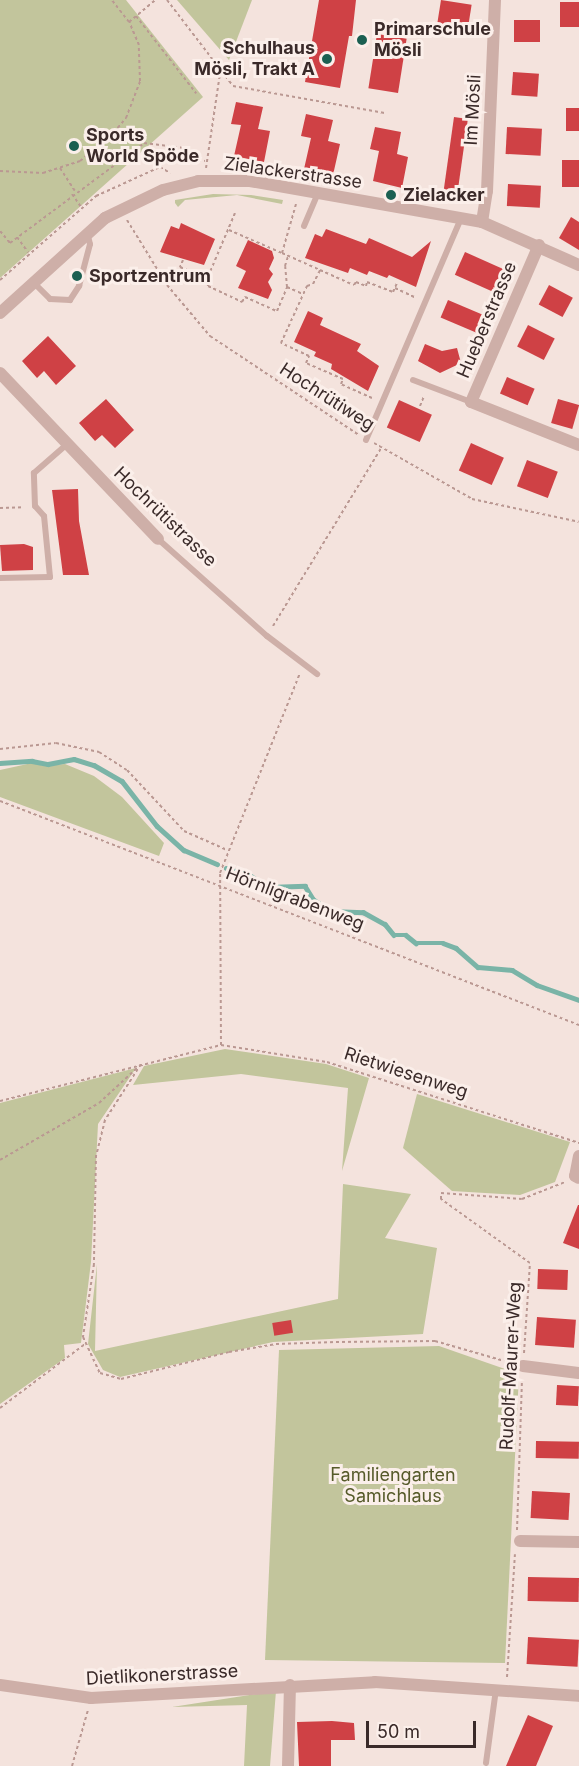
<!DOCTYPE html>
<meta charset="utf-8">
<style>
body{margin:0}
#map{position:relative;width:579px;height:1766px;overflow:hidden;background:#f4e3dd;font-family:Inter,sans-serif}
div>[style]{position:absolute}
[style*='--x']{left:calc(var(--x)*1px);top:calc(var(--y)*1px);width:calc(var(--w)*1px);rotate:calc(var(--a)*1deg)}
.green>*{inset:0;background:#c2c59c}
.stream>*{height:4.5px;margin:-2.25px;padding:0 2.25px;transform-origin:2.25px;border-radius:2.25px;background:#7ab4a7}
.building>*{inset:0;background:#cf4145;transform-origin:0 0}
.path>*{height:2px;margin-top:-1px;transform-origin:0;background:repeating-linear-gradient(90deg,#ba9892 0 3px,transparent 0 6px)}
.service>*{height:6px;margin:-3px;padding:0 3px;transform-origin:3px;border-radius:3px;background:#ceafa8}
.minor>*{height:12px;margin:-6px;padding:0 6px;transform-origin:6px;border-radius:6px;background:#ceafa8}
.dots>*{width:16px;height:16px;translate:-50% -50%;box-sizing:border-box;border:3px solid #fbefea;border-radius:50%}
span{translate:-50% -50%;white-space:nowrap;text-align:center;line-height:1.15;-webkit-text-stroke:6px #fbefea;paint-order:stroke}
.poi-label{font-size:18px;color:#3a2a29;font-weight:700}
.left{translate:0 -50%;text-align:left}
.right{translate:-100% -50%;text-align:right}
.street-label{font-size:18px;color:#3a2a29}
.park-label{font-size:18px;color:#565a2a}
.scale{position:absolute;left:366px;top:1721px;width:110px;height:27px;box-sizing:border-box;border:3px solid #3a2a29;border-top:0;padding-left:8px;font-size:18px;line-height:21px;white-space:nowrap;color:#3a2a29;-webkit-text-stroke:4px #fbefea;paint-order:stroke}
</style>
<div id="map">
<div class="green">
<div style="clip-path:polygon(0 0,126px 0,203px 97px,0 278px)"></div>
<div style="clip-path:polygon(177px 0,252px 0,229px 60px)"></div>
<div style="clip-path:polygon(213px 194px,251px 195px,283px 200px,282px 204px,237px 195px,185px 200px,178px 207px,175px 203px,175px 200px)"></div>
<div style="clip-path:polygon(32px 763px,45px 766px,65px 764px,94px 776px,122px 797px,164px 843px,159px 856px,0 797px,0 770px)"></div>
<div style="clip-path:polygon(225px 1049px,326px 1064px,369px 1078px,342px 1171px,348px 1088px,241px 1074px,133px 1085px,144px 1066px)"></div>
<div style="clip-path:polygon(136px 1068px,98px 1124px,91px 1262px,81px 1343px,64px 1345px,65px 1358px,0 1404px,0 1103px)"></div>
<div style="clip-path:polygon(417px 1094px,570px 1142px,555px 1182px,520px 1195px,452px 1191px,403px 1148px)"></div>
<div style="clip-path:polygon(343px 1184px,411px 1194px,385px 1238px,437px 1248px,423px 1334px,273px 1342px,120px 1377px,103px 1370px,88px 1344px,97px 1264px,95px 1351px,338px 1299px)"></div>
<div style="clip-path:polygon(439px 1346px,519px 1374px,505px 1663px,265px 1660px,279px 1350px)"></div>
<div style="clip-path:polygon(276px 1691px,270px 1766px,244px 1766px,247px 1705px,172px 1707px)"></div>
</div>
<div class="stream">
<div style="--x:0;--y:763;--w:32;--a:-4"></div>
<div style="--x:32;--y:761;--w:16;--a:11"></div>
<div style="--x:48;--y:764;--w:26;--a:-11"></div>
<div style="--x:74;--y:759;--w:21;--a:17"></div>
<div style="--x:94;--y:765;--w:32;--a:30"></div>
<div style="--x:122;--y:781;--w:57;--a:52.1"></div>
<div style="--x:157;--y:826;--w:36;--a:42"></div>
<div style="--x:184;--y:850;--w:36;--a:23"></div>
<div style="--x:226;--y:868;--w:26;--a:18"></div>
<div style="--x:251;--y:876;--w:20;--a:33"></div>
<div style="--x:268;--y:887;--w:37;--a:-2"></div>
<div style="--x:305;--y:886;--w:15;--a:58"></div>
<div style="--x:313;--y:899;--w:21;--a:35"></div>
<div style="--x:330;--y:911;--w:33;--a:2"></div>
<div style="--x:363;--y:912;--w:25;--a:29"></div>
<div style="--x:385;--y:924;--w:14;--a:51"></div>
<div style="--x:394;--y:935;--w:12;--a:0"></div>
<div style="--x:406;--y:935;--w:13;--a:39"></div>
<div style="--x:416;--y:943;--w:27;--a:0"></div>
<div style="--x:443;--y:943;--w:14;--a:21"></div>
<div style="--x:456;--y:948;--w:29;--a:41"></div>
<div style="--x:478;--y:967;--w:34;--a:5"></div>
<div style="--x:512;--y:970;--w:29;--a:31"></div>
<div style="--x:537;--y:985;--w:45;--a:19.7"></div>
</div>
<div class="building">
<div style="clip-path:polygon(319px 0,356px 0,352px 36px,349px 36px,340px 88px,305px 82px)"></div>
<div style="left:441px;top:0;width:31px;height:32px;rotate:9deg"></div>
<div style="left:579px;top:2px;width:25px;height:19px;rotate:90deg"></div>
<div style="left:514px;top:20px;width:26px;height:22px"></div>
<div style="left:377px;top:34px;width:30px;height:55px;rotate:9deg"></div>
<div style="left:513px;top:72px;width:26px;height:23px;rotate:4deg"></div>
<div style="clip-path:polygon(236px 102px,263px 107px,258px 129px,270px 131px,264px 162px,234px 156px,241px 125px,231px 124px)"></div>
<div style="left:566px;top:108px;width:13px;height:23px"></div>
<div style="clip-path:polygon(306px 114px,333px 120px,328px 141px,340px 144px,333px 175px,304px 169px,311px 138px,301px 136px)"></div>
<div style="left:454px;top:117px;width:14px;height:73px;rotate:8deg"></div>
<div style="clip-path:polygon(375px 127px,401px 132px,397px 154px,408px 157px,402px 188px,373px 181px,379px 151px,370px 149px)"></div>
<div style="left:507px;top:127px;width:35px;height:27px;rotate:3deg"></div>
<div style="left:579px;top:160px;width:27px;height:17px;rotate:90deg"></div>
<div style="left:508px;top:184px;width:33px;height:22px;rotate:3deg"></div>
<div style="clip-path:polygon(571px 217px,579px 222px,579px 250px,559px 238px)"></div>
<div style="clip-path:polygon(181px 223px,215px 239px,204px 265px,160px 252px,171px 226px,179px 229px)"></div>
<div style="clip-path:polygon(326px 229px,366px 244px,369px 238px,412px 257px,431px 241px,416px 287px,389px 275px,387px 278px,369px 271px,367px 275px,350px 268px,348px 273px,305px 258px,315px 234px,322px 237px)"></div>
<div style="clip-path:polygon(248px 240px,272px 251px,274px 258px,269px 269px,273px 274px,268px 282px,272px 290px,268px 299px,238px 288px,246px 271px,236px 266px)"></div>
<div style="left:465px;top:252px;width:46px;height:25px;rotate:24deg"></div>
<div style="left:549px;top:285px;width:27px;height:22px;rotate:28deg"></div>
<div style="left:448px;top:300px;width:41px;height:19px;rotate:23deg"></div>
<div style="clip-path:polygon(308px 311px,323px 318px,320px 325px,361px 344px,357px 351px,379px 366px,368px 391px,331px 369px,332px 364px,314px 356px,316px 352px,294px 342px)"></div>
<div style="left:528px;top:325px;width:30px;height:24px;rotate:27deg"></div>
<div style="clip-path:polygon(48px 336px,76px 366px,56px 385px,44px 371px,37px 378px,22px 361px)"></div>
<div style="clip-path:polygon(425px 344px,442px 351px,457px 348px,461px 363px,440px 373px,418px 361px)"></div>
<div style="left:507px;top:377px;width:30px;height:18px;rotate:23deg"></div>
<div style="clip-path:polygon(106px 399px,134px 430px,115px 448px,102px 435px,95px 441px,79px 423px)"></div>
<div style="left:558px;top:399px;width:22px;height:25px;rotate:16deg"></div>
<div style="left:399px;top:400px;width:36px;height:30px;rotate:24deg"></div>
<div style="left:471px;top:443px;width:36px;height:30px;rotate:24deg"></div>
<div style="left:527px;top:460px;width:33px;height:28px;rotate:21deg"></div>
<div style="clip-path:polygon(78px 489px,79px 521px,89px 575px,63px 575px,52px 490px)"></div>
<div style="clip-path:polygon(24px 544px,33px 547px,33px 570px,2px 571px,0 545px)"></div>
<div style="clip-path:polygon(578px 1205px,579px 1205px,579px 1249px,563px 1243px)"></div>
<div style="left:538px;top:1269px;width:30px;height:20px;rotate:2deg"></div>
<div style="left:537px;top:1317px;width:39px;height:28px;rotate:4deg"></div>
<div style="left:291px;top:1320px;width:13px;height:19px;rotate:81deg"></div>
<div style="left:557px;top:1385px;width:22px;height:20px;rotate:3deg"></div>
<div style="left:536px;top:1441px;width:43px;height:17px;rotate:1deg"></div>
<div style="left:532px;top:1491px;width:38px;height:27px;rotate:3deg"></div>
<div style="left:528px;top:1577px;width:51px;height:24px;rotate:1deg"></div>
<div style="left:528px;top:1637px;width:51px;height:27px;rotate:3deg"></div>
<div style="clip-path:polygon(528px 1715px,553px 1726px,536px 1766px,506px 1766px)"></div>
<div style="clip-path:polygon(332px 1721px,354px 1723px,355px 1740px,331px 1740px,331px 1766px,299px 1766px,297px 1722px)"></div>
</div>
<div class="path">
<div style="--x:167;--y:0;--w:108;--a:52.5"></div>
<div style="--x:233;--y:86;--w:154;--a:10.1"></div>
<div style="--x:136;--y:16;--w:98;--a:52.1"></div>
<div style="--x:129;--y:22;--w:34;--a:-40"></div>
<div style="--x:60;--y:168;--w:27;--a:57"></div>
<div style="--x:206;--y:168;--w:96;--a:-81.6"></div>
<div style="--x:0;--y:171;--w:43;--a:2.7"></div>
<div style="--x:43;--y:173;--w:39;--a:-18"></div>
<div style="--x:80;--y:161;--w:38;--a:-39"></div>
<div style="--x:110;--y:137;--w:25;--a:-50"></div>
<div style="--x:126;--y:118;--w:40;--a:-69"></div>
<div style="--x:140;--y:81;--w:36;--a:-92"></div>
<div style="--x:139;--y:45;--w:25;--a:-113"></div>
<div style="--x:129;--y:22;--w:28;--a:-128"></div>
<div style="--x:72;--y:194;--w:16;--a:55"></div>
<div style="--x:296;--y:204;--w:51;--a:105.9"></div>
<div style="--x:282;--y:253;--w:42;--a:24.1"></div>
<div style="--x:235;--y:213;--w:72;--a:113"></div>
<div style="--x:207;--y:279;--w:7;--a:82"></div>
<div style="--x:208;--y:286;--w:38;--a:25"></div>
<div style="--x:242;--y:302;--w:6;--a:-59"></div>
<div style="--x:245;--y:297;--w:35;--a:24"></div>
<div style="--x:277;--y:311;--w:26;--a:-67"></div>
<div style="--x:287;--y:287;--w:17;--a:24"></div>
<div style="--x:127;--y:220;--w:76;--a:58.4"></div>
<div style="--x:167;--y:285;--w:67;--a:49.9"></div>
<div style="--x:210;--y:336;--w:179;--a:33.6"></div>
<div style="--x:229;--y:230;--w:58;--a:23.5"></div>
<div style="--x:0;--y:231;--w:16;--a:50"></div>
<div style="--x:10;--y:243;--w:167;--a:-36.7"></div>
<div style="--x:144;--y:143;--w:39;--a:7"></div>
<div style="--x:183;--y:148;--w:14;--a:51"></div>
<div style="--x:192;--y:159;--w:13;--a:9"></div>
<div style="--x:17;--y:237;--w:19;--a:54"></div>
<div style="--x:183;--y:260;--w:8;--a:113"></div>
<div style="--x:180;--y:267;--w:30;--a:24"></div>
<div style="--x:0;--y:280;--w:128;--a:-41.2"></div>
<div style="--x:96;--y:196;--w:70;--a:-24.4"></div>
<div style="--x:160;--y:167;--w:12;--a:31"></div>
<div style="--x:287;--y:287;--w:21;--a:-95"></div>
<div style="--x:285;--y:266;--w:10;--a:-73"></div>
<div style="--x:395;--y:288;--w:23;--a:25"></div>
<div style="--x:372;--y:398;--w:34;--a:-156"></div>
<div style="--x:341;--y:384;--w:5;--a:-68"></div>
<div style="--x:343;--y:379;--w:40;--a:-156.6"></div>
<div style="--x:306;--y:363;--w:8;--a:-67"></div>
<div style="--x:309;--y:356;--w:31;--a:-155"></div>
<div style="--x:281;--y:343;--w:63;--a:-65.5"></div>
<div style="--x:307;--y:286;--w:6;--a:-18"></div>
<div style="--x:313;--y:284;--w:16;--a:-63"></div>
<div style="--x:320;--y:270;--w:37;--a:24"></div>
<div style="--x:354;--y:285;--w:4;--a:-56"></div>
<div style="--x:356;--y:282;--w:11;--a:22"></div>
<div style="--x:366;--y:286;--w:4;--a:-76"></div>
<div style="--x:367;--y:282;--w:28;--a:21"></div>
<div style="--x:393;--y:292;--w:10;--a:-66"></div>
<div style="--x:420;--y:406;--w:11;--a:-68"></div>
<div style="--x:374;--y:443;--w:113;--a:29.7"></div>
<div style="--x:472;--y:499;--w:109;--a:12.1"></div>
<div style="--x:0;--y:508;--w:24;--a:-2"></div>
<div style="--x:273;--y:626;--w:210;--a:-58.7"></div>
<div style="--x:0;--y:749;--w:56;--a:-6.1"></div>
<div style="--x:56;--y:743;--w:44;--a:11.8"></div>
<div style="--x:99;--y:752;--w:33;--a:33"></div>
<div style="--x:127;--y:770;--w:83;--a:46.9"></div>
<div style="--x:184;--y:831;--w:47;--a:23.8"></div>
<div style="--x:0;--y:801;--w:621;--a:21.15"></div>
<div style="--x:221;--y:1045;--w:107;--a:9.1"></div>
<div style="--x:327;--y:1062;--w:265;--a:17.8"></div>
<div style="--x:141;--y:1064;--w:67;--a:122.7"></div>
<div style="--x:105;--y:1120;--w:36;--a:104"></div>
<div style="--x:96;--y:1155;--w:109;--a:91.1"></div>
<div style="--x:94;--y:1264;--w:74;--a:98.6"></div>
<div style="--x:83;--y:1337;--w:40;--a:65"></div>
<div style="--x:100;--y:1373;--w:22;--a:16"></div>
<div style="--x:121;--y:1379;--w:111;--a:-14"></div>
<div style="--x:229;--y:1352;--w:48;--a:-9.7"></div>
<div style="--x:276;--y:1344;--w:60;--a:-1.9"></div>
<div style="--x:336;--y:1342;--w:99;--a:-0.6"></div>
<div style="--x:435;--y:1341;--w:79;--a:16.1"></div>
<div style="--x:0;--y:1101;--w:228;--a:-14.2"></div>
<div style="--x:221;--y:1045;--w:172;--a:-90.3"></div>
<div style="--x:220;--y:873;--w:215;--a:-68.2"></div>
<div style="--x:0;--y:1160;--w:114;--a:-29.9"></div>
<div style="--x:99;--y:1103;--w:52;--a:-42.6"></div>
<div style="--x:524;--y:1353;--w:90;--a:-86.2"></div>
<div style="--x:530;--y:1263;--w:110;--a:-144.3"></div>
<div style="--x:441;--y:1199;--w:6;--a:-90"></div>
<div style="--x:441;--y:1193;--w:81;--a:4.2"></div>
<div style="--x:522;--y:1199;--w:46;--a:-21.6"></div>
<div style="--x:0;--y:1408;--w:106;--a:-37"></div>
<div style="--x:517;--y:1530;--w:150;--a:-88.1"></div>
<div style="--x:507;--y:1677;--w:123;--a:-86.3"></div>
<div style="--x:72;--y:1766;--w:58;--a:-74.1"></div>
</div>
<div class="service">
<div style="--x:304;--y:226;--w:36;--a:-67"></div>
<div style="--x:33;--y:282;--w:24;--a:45"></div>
<div style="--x:50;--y:299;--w:20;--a:3"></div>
<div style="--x:70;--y:300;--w:17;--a:-57"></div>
<div style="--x:79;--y:286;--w:43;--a:-75.3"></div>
<div style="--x:90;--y:244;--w:11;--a:-105"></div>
<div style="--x:413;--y:380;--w:62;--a:20.8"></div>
<div style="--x:366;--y:440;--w:241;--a:-66.8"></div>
<div style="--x:158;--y:539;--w:146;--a:41.7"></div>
<div style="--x:267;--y:636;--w:63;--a:37.2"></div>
<div style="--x:0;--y:578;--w:50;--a:-1.1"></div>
<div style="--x:50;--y:577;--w:61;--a:-95.6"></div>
<div style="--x:44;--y:516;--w:13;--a:-132"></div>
<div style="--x:35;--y:506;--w:33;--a:-92"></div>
<div style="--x:34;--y:473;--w:43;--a:-41.2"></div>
<div style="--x:486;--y:1763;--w:75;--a:-82.3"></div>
</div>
<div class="minor">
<div style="--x:482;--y:222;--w:31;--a:-81"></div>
<div style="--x:487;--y:191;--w:191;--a:-87.6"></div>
<div style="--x:539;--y:245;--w:171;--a:113.4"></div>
<div style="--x:471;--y:402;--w:116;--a:21.7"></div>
<div style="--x:0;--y:313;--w:142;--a:-42.1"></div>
<div style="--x:105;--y:218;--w:64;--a:-25.8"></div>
<div style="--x:163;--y:190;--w:36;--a:-14"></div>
<div style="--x:198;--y:181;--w:52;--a:0"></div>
<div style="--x:250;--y:181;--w:236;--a:10"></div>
<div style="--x:482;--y:222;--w:106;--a:23.9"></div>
<div style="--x:0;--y:373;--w:229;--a:46.4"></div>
<div style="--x:579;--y:1156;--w:20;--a:101"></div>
<div style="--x:575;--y:1176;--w:4;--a:27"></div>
<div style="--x:523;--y:1366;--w:56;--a:7.1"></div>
<div style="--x:520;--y:1541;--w:59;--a:1"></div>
<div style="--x:0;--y:1685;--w:92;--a:8.1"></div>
<div style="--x:91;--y:1698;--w:284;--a:-3.2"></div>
<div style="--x:375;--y:1682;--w:204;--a:3.9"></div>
<div style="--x:288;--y:1766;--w:81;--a:-88.6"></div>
</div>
<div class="dots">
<div style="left:362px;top:40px;background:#1b5f51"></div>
<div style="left:327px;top:59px;background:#1b5f51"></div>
<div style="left:74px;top:146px;background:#1b5f51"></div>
<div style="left:391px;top:195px;background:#1b5f51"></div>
<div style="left:77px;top:276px;background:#1b5f51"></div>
</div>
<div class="poi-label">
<span class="left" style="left:374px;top:40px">Primarschule<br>Mösli</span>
<span class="right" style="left:315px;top:59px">Schulhaus<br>Mösli, Trakt A</span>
<span class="left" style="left:86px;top:146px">Sports<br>World Spöde</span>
<span class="left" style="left:403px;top:195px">Zielacker</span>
<span class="left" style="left:89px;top:276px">Sportzentrum</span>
</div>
<div class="street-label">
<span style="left:473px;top:110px;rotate:-87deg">Im Mösli</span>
<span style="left:293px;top:173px;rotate:8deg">Zielackerstrasse</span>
<span style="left:487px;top:320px;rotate:-67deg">Hueberstrasse</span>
<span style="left:327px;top:397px;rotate:33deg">Hochrütiweg</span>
<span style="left:165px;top:517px;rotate:44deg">Hochrütistrasse</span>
<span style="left:295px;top:899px;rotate:21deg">Hörnligrabenweg</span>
<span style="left:406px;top:1073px;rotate:18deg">Rietwiesenweg</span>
<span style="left:511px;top:1366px;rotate:-87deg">Rudolf-Maurer-Weg</span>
<span style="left:162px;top:1675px;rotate:-3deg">Dietlikonerstrasse</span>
</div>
<div class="park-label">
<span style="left:393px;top:1486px">Familiengarten<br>Samichlaus</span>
</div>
<div class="scale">50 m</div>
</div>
